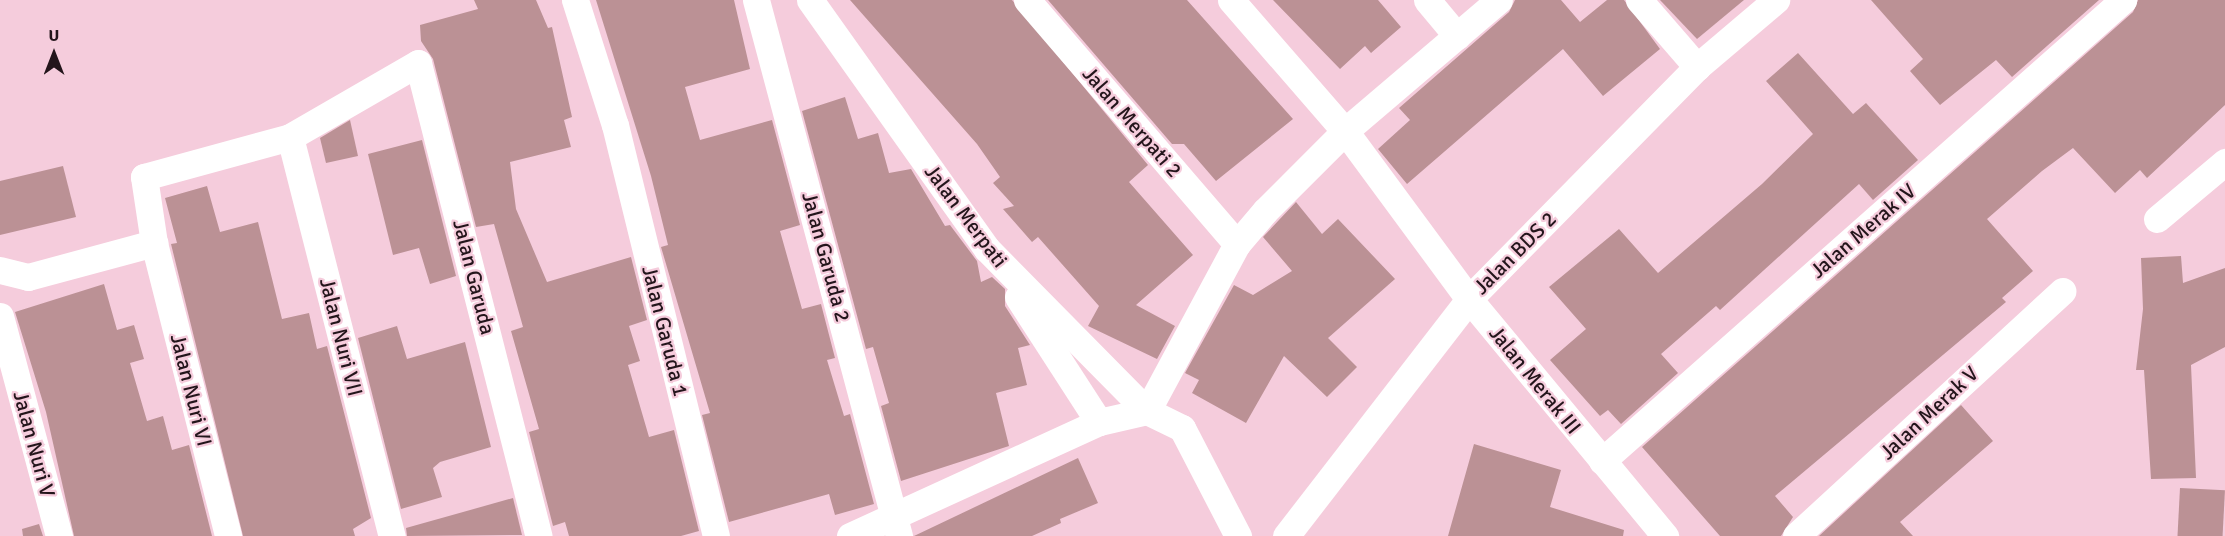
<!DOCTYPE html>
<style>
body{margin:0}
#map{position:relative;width:2225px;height:536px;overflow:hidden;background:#f5ccdc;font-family:Signika,sans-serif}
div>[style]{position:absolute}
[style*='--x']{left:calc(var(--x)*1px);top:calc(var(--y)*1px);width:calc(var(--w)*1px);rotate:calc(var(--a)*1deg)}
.building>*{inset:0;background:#bb9195;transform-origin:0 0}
.street>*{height:27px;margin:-13.5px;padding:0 13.5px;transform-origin:13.5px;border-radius:13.5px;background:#fff}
span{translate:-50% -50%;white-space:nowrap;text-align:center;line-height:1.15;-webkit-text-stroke:4.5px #f5ccdc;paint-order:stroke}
.street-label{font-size:21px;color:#23151b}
.north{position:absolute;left:24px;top:24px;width:60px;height:60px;-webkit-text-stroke:4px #f5ccdc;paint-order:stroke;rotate:0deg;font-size:16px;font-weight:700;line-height:24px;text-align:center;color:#23151b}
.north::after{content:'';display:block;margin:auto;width:21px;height:27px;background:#23151b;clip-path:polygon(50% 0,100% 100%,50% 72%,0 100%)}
</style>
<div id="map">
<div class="building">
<div style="clip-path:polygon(474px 0,536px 0,548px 28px,552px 27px,572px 117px,564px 120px,571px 147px,510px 162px,516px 209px,547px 282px,631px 257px,647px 320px,629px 326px,640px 361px,628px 365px,649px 437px,674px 430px,699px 531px,681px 536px,569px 536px,565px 522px,553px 526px,529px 432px,539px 429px,511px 331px,523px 327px,494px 224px,476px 227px,433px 59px,421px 41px,420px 25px,478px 9px)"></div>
<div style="clip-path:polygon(596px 0,734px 0,750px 69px,685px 87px,700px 140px,772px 120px,800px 225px,780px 231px,802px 309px,821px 304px,835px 358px,827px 360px,844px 416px,850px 414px,874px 504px,835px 515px,829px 494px,729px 522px,702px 415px,710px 413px,661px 247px,668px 245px,651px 176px)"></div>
<div style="clip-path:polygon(850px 0,1012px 0,1148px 165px,1129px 182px,1193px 255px,1136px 305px,1175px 326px,1157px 359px,1088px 326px,1099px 306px,1038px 237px,1032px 242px,1003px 209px,1014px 206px,993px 183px,1000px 177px,977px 144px)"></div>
<div style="clip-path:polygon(1048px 0,1187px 0,1293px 119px,1216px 181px,1184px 144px,1172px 144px)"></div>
<div style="clip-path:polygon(1273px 0,1378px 0,1401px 27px,1371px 53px,1365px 46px,1340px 69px)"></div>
<div style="clip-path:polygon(1515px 0,1561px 0,1580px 22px,1607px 0,1624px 0,1660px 49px,1603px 96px,1563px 49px,1407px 184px,1378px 149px,1410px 120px,1399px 108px,1509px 12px)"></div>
<div style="clip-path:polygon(1660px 0,1744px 0,1697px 39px)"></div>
<div style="clip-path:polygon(1871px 0,2099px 0,2012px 77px,1996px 60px,1940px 105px,1910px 71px,1923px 59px)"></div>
<div style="clip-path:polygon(2138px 0,2225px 0,2225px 105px,2147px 178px,2140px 170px,2115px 193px,2073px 148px,2042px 171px,1987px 219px,2033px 271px,2002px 298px,2006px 302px,1775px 496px,1793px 517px,1781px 536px,1720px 536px,1642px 447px,2133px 12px)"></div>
<div style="clip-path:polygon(1798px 53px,1853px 114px,1866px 103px,1918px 160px,1873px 200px,1859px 184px,1720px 310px,1716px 306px,1661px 354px,1678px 373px,1621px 424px,1608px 410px,1600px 416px,1550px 360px,1586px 329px,1549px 287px,1619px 229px,1658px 273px,1762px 184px,1813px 134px,1766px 81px)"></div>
<div style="clip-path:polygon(845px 97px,858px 139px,878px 133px,889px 173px,911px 169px,945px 226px,950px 225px,977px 261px,981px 282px,992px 277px,1005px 289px,1005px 306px,1030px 345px,1018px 348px,1027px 385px,996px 393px,1009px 446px,901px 481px,881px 406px,889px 403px,873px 347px,866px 349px,802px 111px)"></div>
<div style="clip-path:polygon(350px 120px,358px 156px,326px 163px,320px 138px)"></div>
<div style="clip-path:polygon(422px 140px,456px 276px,430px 284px,419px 248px,393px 255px,368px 154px)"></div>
<div style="clip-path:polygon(63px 166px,76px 217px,0 235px,0 181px)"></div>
<div style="clip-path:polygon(207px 186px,220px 232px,258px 222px,282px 319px,309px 313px,317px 349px,327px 346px,371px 518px,353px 529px,355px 536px,243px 536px,171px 244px,177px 243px,165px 198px)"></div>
<div style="clip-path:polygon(1296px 202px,1322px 234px,1338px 219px,1395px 279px,1328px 338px,1357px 367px,1327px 397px,1284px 356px,1246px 423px,1192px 393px,1199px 380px,1185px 373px,1234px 285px,1253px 295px,1292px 271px,1263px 237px)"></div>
<div style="clip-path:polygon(2181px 256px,2183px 283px,2225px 268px,2225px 347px,2191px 365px,2196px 478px,2151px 479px,2144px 370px,2136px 370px,2143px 309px,2141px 258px)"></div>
<div style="clip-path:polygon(104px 284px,117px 330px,134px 325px,144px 359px,130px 363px,147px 421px,163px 416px,172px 450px,189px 445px,212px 536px,74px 536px,46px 412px,15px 312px)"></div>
<div style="clip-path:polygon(397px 326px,407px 359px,465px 342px,491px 447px,440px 462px,433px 468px,442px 497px,401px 509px,358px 338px)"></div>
<div style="clip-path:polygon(1961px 405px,1993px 441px,1900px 522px,1913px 536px,1819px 536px)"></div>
<div style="clip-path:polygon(1474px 444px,1561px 470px,1550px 507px,1624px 530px,1623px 536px,1448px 536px)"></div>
<div style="clip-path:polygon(1078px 458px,1098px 503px,1060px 519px,1061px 523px,1032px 536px,914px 536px)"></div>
<div style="left:2180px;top:488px;width:45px;height:48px;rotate:3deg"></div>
<div style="clip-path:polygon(513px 498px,522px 535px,407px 536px,406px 528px)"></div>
<div style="clip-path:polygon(39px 524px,43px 536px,23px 536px,22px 529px)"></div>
</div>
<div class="street">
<div style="--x:575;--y:0;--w:131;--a:72.3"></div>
<div style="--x:615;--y:125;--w:423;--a:76.2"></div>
<div style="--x:756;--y:0;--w:555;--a:75.06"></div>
<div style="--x:810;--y:0;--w:305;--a:54.6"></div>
<div style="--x:987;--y:249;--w:228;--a:45.4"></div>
<div style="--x:1027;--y:0;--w:322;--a:49.3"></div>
<div style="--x:1231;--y:0;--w:174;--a:49"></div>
<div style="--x:1345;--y:131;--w:209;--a:53.6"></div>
<div style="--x:1469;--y:299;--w:308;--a:50.4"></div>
<div style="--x:1427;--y:0;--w:47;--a:50.2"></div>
<div style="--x:1639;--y:0;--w:89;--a:49.1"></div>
<div style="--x:290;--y:137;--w:412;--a:75.7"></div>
<div style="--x:2157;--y:219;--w:89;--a:-40"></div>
<div style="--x:154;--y:243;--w:302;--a:75.8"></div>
<div style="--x:0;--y:270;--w:29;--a:14"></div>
<div style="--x:28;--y:277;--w:131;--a:-15.1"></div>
<div style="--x:154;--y:243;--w:67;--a:-98.6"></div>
<div style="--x:144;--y:177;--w:151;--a:-15.3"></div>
<div style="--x:290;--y:137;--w:148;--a:-30"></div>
<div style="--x:418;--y:63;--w:488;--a:75.7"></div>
<div style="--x:1018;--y:297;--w:149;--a:57.1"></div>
<div style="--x:0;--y:316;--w:228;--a:75"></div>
<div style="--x:1147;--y:411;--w:190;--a:-61.7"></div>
<div style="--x:1237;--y:244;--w:43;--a:-49.7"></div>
<div style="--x:1265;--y:211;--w:113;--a:-45"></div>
<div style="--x:1345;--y:131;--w:202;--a:-40.4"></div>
<div style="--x:1602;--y:461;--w:696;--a:-41.5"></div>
<div style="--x:850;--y:536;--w:274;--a:-24.6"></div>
<div style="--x:1099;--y:422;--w:49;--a:-12.9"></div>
<div style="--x:1147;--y:411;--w:39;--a:26"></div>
<div style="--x:1182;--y:428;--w:122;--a:62.6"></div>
<div style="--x:1286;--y:536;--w:299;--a:-52.3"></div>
<div style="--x:1469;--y:299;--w:325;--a:-45.5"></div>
<div style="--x:1697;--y:67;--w:104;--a:-40.3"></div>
<div style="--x:1796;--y:536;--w:362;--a:-42.6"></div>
</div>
<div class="street-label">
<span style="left:1132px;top:122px;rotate:49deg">Jalan Merpati 2</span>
<span style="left:966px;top:216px;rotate:53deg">Jalan Merpati</span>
<span style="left:1863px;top:231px;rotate:-41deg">Jalan Merak IV</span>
<span style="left:1515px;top:253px;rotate:-45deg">Jalan BDS 2</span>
<span style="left:826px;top:257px;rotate:75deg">Jalan Garuda 2</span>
<span style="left:474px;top:277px;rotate:76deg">Jalan Garuda</span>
<span style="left:665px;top:331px;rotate:76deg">Jalan Garuda 1</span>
<span style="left:341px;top:337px;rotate:76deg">Jalan Nuri VII</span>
<span style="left:1535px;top:380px;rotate:51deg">Jalan Merak III</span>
<span style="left:191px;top:390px;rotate:76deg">Jalan Nuri VI</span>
<span style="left:1929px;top:413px;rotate:-43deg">Jalan Merak V</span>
<span style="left:34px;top:444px;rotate:75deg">Jalan Nuri V</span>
</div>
<div class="north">U</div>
</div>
